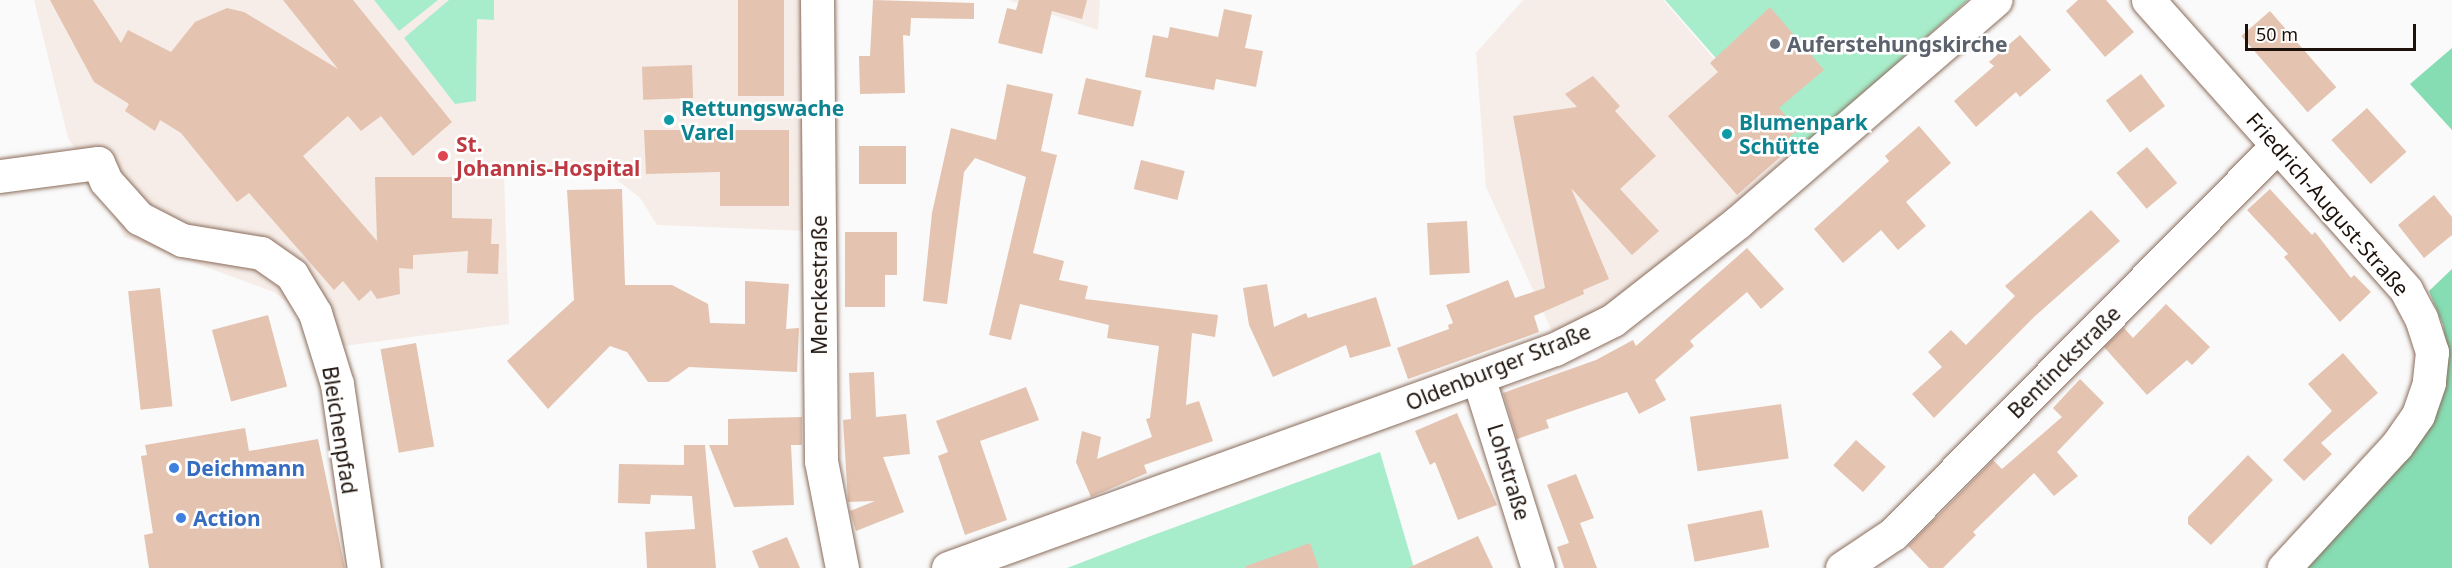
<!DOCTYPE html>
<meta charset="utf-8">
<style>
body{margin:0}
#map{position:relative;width:2452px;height:568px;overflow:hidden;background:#fafafa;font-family:"Noto Sans",sans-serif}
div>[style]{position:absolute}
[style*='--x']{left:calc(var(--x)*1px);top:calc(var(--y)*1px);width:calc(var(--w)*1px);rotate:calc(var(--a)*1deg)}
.built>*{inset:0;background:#f6ede8}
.green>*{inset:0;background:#a8edcb}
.forest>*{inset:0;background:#86dcb3}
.building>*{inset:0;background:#e4c3b0;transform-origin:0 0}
.roads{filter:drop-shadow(0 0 2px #8b6d5c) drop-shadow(0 0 2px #8b6d5c)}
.minor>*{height:33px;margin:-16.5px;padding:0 16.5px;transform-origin:16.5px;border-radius:16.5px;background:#fff}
.major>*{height:33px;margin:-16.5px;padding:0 16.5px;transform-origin:16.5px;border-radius:16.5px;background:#fff}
.dots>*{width:16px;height:16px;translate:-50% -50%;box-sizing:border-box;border:3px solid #fff;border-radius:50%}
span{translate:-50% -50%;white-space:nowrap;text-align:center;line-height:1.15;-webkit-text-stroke:5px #fff;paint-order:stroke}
.worship-label{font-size:21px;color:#5b616d;font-weight:700}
.left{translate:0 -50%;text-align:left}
.culture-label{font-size:21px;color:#0d838f;font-weight:700}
.health-label{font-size:21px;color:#be3a42;font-weight:700}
.street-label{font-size:21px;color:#1d120b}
.shop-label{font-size:21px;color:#366cbe;font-weight:700}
.scale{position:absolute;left:2245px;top:24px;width:171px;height:27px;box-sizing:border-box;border:3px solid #1d120b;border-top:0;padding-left:8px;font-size:18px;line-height:21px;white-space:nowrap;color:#1d120b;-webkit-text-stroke:4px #fff;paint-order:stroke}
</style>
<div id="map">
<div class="built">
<div style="clip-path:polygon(34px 0,803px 0,807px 231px,657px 225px,640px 198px,611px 175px,504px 175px,509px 324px,344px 346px,274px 292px,124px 237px,105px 195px,68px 138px)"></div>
<div style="clip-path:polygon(1008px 0,1100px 0,1098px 30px)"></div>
<div style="clip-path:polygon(1523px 0,1663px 0,1801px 159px,1616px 299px,1555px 338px,1486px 187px,1476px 53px)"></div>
</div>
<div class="green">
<div style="clip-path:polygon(374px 0,438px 0,399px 31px)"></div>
<div style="clip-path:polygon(449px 0,494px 0,494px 20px,477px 19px,476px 101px,455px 104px,404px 38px)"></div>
<div style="clip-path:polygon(1665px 0,1968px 0,1798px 152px)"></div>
<div style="clip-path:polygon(1380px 452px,1414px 568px,1067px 568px,1148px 537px)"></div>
</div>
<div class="forest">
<div style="clip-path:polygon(2452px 48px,2452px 130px,2410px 84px)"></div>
<div style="clip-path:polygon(2452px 269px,2452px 568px,2301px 568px,2448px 359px,2443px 325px,2429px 291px)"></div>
</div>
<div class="building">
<div style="clip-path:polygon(50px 0,93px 0,121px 43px,128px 30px,171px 52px,195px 22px,227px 8px,244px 12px,338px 69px,283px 0,353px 0,452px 122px,413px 156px,381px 116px,361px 131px,348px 116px,303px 156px,377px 241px,375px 177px,452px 177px,452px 218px,492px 219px,491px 244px,499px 244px,498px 274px,467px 273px,468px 251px,413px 255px,413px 269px,399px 268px,400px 294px,377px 299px,371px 290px,359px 301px,343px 281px,334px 290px,249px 193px,237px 202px,181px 133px,160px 120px,155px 131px,125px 111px,129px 104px,94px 82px)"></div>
<div style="left:738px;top:0;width:46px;height:96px"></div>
<div style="clip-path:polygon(873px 0,974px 3px,974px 19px,911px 18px,910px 36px,903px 35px,905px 93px,860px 94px,859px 56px,870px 56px)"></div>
<div style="clip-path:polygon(1019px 0,1087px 0,1082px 19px,1052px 11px,1042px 54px,998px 43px,1007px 8px,1016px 10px)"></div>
<div style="clip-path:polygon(2078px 0,2106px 0,2134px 32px,2105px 57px,2066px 11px)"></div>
<div style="clip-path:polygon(1770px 7px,1824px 70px,1779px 108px,1798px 130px,1780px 145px,1786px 152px,1737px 195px,1668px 116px,1718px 72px,1710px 63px)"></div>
<div style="clip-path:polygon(1224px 9px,1252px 15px,1245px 48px,1263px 51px,1256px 87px,1216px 79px,1214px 90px,1145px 77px,1153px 35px,1168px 38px,1170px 27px,1218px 37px)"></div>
<div style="left:2270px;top:11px;width:101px;height:38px;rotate:49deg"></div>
<div style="clip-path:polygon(2020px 35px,2051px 70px,2020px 97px,2016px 92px,1976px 127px,1954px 101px,1994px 66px,1989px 62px)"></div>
<div style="left:692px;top:65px;width:33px;height:50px;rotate:88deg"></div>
<div style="left:2141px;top:74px;width:40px;height:44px;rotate:53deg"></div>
<div style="clip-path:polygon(1593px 76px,1620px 106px,1615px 111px,1656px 156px,1620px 189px,1659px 231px,1632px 255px,1571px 188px,1609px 279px,1583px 290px,1584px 294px,1534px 316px,1539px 332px,1408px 379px,1397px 348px,1449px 329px,1448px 325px,1453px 323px,1446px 305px,1508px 280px,1515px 298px,1545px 288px,1513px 116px,1577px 107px,1565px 94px)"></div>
<div style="left:1086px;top:78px;width:57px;height:37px;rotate:13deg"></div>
<div style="clip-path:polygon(1007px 84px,1053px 94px,1041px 151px,1057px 155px,1033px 253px,1064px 261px,1059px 280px,1088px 286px,1085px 299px,1218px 315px,1215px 337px,1192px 333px,1186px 405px,1199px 401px,1213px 441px,1144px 465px,1147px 473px,1091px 497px,1076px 462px,1082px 431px,1101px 437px,1097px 459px,1152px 437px,1146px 419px,1150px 418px,1159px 346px,1107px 338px,1109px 325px,1020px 304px,1011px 340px,989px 335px,1026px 177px,975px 158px,964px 172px,947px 304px,923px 301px,932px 213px,951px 128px,996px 140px)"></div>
<div style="left:2367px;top:108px;width:59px;height:48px;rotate:48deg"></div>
<div style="clip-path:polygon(1919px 126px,1951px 163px,1906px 202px,1926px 226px,1898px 250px,1881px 230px,1843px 263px,1814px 229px,1889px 161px,1885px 156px)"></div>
<div style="clip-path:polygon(644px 130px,789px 130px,789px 206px,720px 206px,720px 172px,646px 174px)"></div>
<div style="left:906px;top:146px;width:38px;height:47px;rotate:90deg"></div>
<div style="left:2147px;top:147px;width:47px;height:40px;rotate:50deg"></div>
<div style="left:1141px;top:160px;width:45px;height:30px;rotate:14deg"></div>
<div style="clip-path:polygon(622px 189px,625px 285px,672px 285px,708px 304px,710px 323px,745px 324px,745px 281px,789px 284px,786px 329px,799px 328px,797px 372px,689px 367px,668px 382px,648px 382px,627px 352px,610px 346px,548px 409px,507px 361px,574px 300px,567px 190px)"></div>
<div style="clip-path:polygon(2270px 189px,2312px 235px,2315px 232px,2351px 278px,2354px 275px,2371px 292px,2340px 322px,2284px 257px,2288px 254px,2247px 210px)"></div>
<div style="clip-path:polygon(2434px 195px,2452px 217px,2452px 235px,2424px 258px,2398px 225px)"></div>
<div style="clip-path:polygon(2091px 210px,2120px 241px,2034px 317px,1934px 418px,1912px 394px,1942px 367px,1928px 352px,1951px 330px,1966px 345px,2015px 296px,2005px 286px)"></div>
<div style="left:1467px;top:221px;width:52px;height:40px;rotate:87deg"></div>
<div style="clip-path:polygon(845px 232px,897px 232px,897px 275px,885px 275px,885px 307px,845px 307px)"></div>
<div style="clip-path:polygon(1747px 248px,1784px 289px,1761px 309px,1747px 292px,1690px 341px,1694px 346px,1655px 380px,1666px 400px,1639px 414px,1627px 392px,1546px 420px,1549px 428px,1517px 439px,1503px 393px,1596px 360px,1633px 340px,1636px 346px)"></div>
<div style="clip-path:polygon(1267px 284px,1274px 327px,1306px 313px,1308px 318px,1376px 297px,1391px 346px,1350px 358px,1346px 345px,1273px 377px,1249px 325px,1243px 288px)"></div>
<div style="left:160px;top:288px;width:119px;height:32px;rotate:84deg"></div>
<div style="clip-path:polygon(2166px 304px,2210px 347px,2192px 365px,2187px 360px,2147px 395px,2104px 347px,2124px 328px,2133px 338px)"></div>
<div style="left:268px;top:315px;width:74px;height:58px;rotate:75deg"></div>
<div style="left:416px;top:343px;width:105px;height:36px;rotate:80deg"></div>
<div style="clip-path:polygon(2343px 353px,2378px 393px,2321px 443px,2332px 454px,2304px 481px,2283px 460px,2332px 411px,2308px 384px)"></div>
<div style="clip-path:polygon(874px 372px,876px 417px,906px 414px,910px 454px,883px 457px,904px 512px,856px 531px,850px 511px,875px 501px,848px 502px,843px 420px,851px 419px,849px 373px)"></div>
<div style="clip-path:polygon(2080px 379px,2104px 403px,2057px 452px,2078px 476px,2054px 496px,2034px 473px,1973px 532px,1976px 535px,1943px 568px,1929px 568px,1908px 546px,1993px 460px,2002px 469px,2062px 417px,2053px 408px)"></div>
<div style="clip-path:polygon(1026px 387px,1039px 420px,980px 441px,1007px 520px,965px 535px,938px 456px,948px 452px,936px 421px)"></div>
<div style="left:1781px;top:404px;width:55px;height:92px;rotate:82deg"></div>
<div style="clip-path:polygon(1457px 413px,1497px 505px,1458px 520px,1435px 462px,1430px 465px,1415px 431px)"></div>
<div style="clip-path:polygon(802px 417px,802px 445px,791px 445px,794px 505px,734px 507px,709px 445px,728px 445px,728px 419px)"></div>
<div style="clip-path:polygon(245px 428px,249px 451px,318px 439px,345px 568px,149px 568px,144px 535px,153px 533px,141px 456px,147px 455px,145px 445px)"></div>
<div style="left:1856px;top:440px;width:40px;height:34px;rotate:42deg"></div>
<div style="clip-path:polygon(684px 445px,705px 445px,716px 568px,647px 568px,645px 532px,695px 529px,692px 496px,651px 495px,650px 504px,618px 503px,619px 464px,684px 465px)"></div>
<div style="clip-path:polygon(2248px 455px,2273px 480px,2211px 545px,2188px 524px,2188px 517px)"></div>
<div style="clip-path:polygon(1576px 474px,1594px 518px,1580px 523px,1597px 568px,1564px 568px,1557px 547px,1569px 543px,1547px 485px)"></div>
<div style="left:1762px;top:510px;width:38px;height:76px;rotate:79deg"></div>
<div style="clip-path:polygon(1478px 536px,1493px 568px,1408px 568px)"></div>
<div style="clip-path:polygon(787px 537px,800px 568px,759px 568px,752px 551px)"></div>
<div style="clip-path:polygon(1310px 543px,1319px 568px,1246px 568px,1246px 566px)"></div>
</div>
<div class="roads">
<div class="minor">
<div style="--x:817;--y:0;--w:461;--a:89.5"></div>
<div style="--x:821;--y:461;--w:109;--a:78.9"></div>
<div style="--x:2148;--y:0;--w:388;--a:48.3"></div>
<div style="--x:2406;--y:290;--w:32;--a:62"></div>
<div style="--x:2421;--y:318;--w:36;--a:72"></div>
<div style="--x:2432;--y:352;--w:31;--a:96"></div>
<div style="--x:2429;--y:383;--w:34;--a:109"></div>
<div style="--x:2418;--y:415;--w:38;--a:125"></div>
<div style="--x:2396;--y:446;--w:166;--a:132.6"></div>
<div style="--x:0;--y:176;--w:99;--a:-7.6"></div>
<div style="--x:98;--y:163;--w:20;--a:66"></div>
<div style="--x:106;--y:181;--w:50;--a:48.3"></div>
<div style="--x:139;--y:218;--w:48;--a:27.1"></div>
<div style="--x:182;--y:240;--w:80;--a:9.3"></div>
<div style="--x:261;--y:253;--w:38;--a:35"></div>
<div style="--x:292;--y:275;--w:44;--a:58.8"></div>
<div style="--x:315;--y:313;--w:74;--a:72.8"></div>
<div style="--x:337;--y:384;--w:186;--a:81.7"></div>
<div style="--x:1478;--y:377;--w:200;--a:72.6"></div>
<div style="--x:1842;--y:568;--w:61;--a:-33.7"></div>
<div style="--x:1893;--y:534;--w:546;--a:-45.3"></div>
</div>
<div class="major">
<div style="--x:948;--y:568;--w:645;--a:-19.84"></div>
<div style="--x:1555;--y:349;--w:65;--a:-26.6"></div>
<div style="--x:1613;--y:320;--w:159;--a:-38.1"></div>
<div style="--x:1738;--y:222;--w:340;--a:-40.8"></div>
</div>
</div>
<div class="dots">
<div style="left:1775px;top:44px;background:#6b7280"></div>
<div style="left:669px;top:120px;background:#0f9aa8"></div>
<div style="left:1727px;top:134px;background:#0f9aa8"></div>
<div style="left:443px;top:156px;background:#e0444e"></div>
<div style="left:174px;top:468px;background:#3f7fe0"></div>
<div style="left:181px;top:518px;background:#3f7fe0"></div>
</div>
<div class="worship-label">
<span class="left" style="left:1787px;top:44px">Auferstehungskirche</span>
</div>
<div class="culture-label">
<span class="left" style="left:681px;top:120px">Rettungswache<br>Varel</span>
<span class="left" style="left:1739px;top:134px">Blumenpark<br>Schütte</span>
</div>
<div class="health-label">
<span class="left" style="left:456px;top:156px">St.<br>Johannis-Hospital</span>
</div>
<div class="street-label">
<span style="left:2328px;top:204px;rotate:49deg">Friedrich-August-Straße</span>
<span style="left:819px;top:285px;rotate:-90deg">Menckestraße</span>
<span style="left:2064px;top:362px;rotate:-45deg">Bentinckstraße</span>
<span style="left:1498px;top:367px;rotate:-22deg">Oldenburger Straße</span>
<span style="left:340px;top:430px;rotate:81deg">Bleichenpfad</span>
<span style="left:1509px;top:472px;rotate:73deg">Lohstraße</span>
</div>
<div class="shop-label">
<span class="left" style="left:186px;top:468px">Deichmann</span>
<span class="left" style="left:193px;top:518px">Action</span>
</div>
<div class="scale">50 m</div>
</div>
